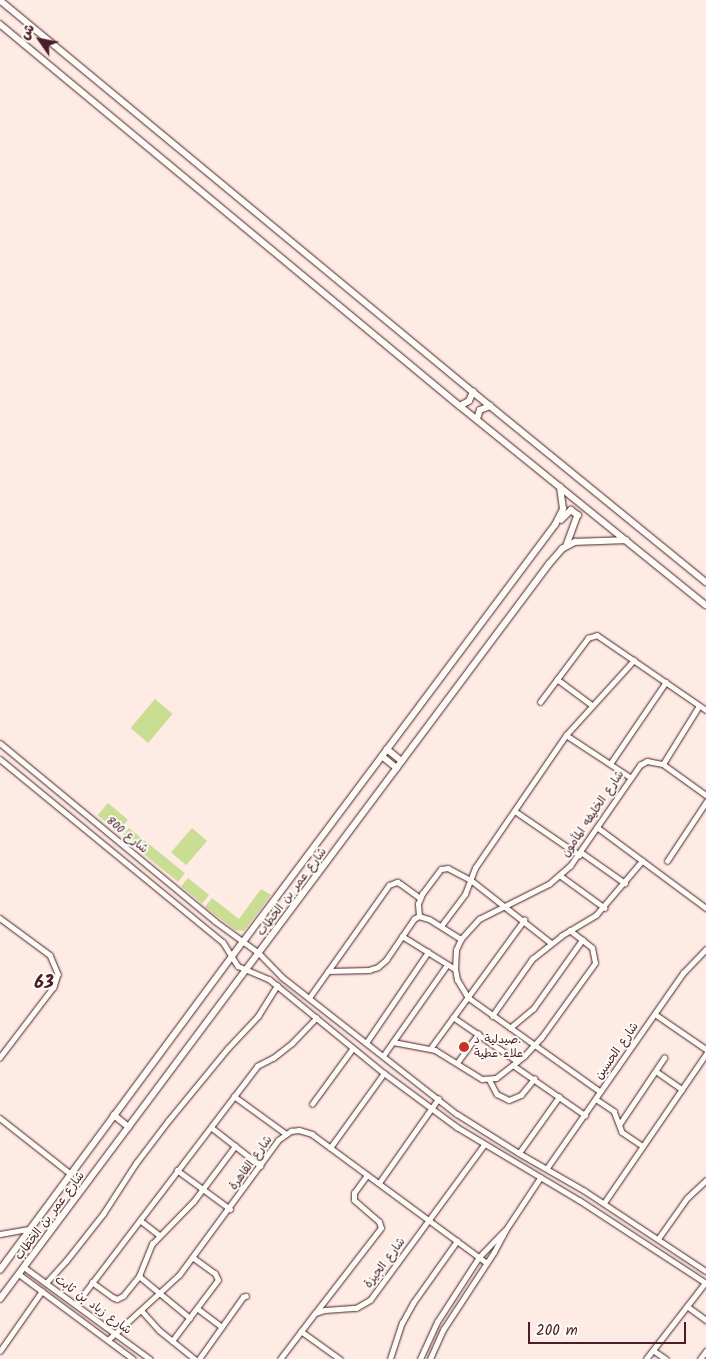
<!DOCTYPE html>
<meta charset="utf-8">
<style>
body{margin:0}
#map{position:relative;width:706px;height:1359px;overflow:hidden;background:#feebe4;font-family:Kalam,"Playpen Sans Arabic",sans-serif}
div>[style]{position:absolute}
[style*='--x']{left:calc(var(--x)*1px);top:calc(var(--y)*1px);width:calc(var(--w)*1px);rotate:calc(var(--a)*1deg)}
.green>*{inset:0;background:#c9de93;transform-origin:0 0}
.roads{filter:drop-shadow(0 0 1px #4a1f2b) drop-shadow(0 0 1px #4a1f2b)}
.minor>*{height:4.5px;margin:-2.25px;padding:0 2.25px;transform-origin:2.25px;border-radius:2.25px;background:#fdfcf7}
.tertiary>*{height:5.5px;margin:-2.75px;padding:0 2.75px;transform-origin:2.75px;border-radius:2.75px;background:#fdfcf7}
.dots>*{width:14px;height:14px;translate:-50% -50%;box-sizing:border-box;border:2px solid #fdfcf7;border-radius:50%}
span{translate:-50% -50%;white-space:nowrap;text-align:center;line-height:1.15;-webkit-text-stroke:4px #fdfcf7;paint-order:stroke}
.street-label{font-size:12px;color:#4a1f2b}
.poi-label{font-size:12px;color:#4a1f2b}
.left{translate:0 -50%;text-align:left}
.district-label{font-size:18px;color:#4a1f2b;font-weight:700}
.north{position:absolute;left:15px;top:15px;width:50px;height:50px;-webkit-text-stroke:4px #fdfcf7;paint-order:stroke;rotate:303deg;font-size:14px;font-weight:700;line-height:20px;text-align:center;color:#4a1f2b}
.north::after{content:'';display:block;margin:auto;width:18px;height:22px;background:#4a1f2b;clip-path:polygon(50% 0,100% 100%,50% 72%,0 100%)}
.scale{position:absolute;left:528px;top:1322px;width:158px;height:22px;box-sizing:border-box;border:2px solid #4a1f2b;border-top:0;padding-left:6px;font-size:15px;line-height:18px;white-space:nowrap;color:#4a1f2b;-webkit-text-stroke:4px #fdfcf7;paint-order:stroke}
</style>
<div id="map">
<div class="green">
<div style="left:155px;top:699px;width:23px;height:38px;rotate:40deg"></div>
<div style="left:108px;top:803px;width:26px;height:16px;rotate:40deg"></div>
<div style="left:129px;top:828px;width:72px;height:11px;rotate:39deg"></div>
<div style="left:192px;top:828px;width:20px;height:32px;rotate:41deg"></div>
<div style="left:188px;top:878px;width:27px;height:11px;rotate:39deg"></div>
<div style="clip-path:polygon(261px 889px,271px 895px,244px 931px,235px 930px,205px 907px,212px 898px,239px 919px)"></div>
</div>
<div class="roads">
<div class="minor">
<div style="--x:557;--y:679;--w:44;--a:36.6"></div>
<div style="--x:540;--y:702;--w:80;--a:-53.1"></div>
<div style="--x:588;--y:638;--w:9;--a:-18"></div>
<div style="--x:597;--y:635;--w:132;--a:34.5"></div>
<div style="--x:566;--y:735;--w:77;--a:33.3"></div>
<div style="--x:0;--y:743;--w:279;--a:39.6"></div>
<div style="--x:215;--y:921;--w:54;--a:36"></div>
<div style="--x:259;--y:953;--w:33;--a:46"></div>
<div style="--x:282;--y:977;--w:222;--a:38.1"></div>
<div style="--x:457;--y:1114;--w:73;--a:32.2"></div>
<div style="--x:519;--y:1153;--w:76;--a:29.9"></div>
<div style="--x:585;--y:1191;--w:145;--a:33.5"></div>
<div style="--x:0;--y:759;--w:288;--a:39.4"></div>
<div style="--x:223;--y:942;--w:28;--a:58"></div>
<div style="--x:238;--y:966;--w:34;--a:23"></div>
<div style="--x:269;--y:979;--w:149;--a:39.3"></div>
<div style="--x:384;--y:1073;--w:91;--a:36.5"></div>
<div style="--x:457;--y:1127;--w:142;--a:30.9"></div>
<div style="--x:579;--y:1200;--w:152;--a:33.2"></div>
<div style="--x:610;--y:764;--w:99;--a:-55.7"></div>
<div style="--x:663;--y:764;--w:68;--a:-58.2"></div>
<div style="--x:515;--y:811;--w:78;--a:34.5"></div>
<div style="--x:597;--y:827;--w:136;--a:36.6"></div>
<div style="--x:581;--y:852;--w:54;--a:35.2"></div>
<div style="--x:667;--y:861;--w:71;--a:-56.5"></div>
<div style="--x:561;--y:876;--w:54;--a:36"></div>
<div style="--x:419;--y:916;--w:12;--a:-95"></div>
<div style="--x:418;--y:904;--w:11;--a:-68"></div>
<div style="--x:422;--y:894;--w:31;--a:-53"></div>
<div style="--x:441;--y:869;--w:7;--a:-8"></div>
<div style="--x:448;--y:868;--w:26;--a:28"></div>
<div style="--x:471;--y:880;--w:102;--a:38.2"></div>
<div style="--x:0;--y:918;--w:62;--a:36.5"></div>
<div style="--x:50;--y:955;--w:21;--a:67"></div>
<div style="--x:58;--y:974;--w:14;--a:107"></div>
<div style="--x:54;--y:987;--w:89;--a:127.3"></div>
<div style="--x:441;--y:926;--w:40;--a:-53"></div>
<div style="--x:465;--y:894;--w:28;--a:-69"></div>
<div style="--x:475;--y:868;--w:161;--a:-55.6"></div>
<div style="--x:566;--y:735;--w:101;--a:-47.8"></div>
<div style="--x:402;--y:936;--w:62;--a:31.9"></div>
<div style="--x:328;--y:971;--w:41;--a:-1.4"></div>
<div style="--x:369;--y:970;--w:9;--a:-18"></div>
<div style="--x:378;--y:967;--w:11;--a:-41"></div>
<div style="--x:386;--y:960;--w:50;--a:-55.7"></div>
<div style="--x:414;--y:919;--w:6;--a:-31"></div>
<div style="--x:419;--y:916;--w:10;--a:17"></div>
<div style="--x:429;--y:919;--w:38;--a:32"></div>
<div style="--x:309;--y:998;--w:138;--a:-54.7"></div>
<div style="--x:389;--y:885;--w:9;--a:-21"></div>
<div style="--x:397;--y:882;--w:4;--a:27"></div>
<div style="--x:401;--y:884;--w:24;--a:36"></div>
<div style="--x:655;--y:1014;--w:62;--a:34.5"></div>
<div style="--x:492;--y:1016;--w:70;--a:-54.9"></div>
<div style="--x:532;--y:959;--w:37;--a:-38"></div>
<div style="--x:561;--y:936;--w:41;--a:-31"></div>
<div style="--x:596;--y:915;--w:71;--a:-49.6"></div>
<div style="--x:453;--y:1017;--w:78;--a:34.5"></div>
<div style="--x:510;--y:1028;--w:30;--a:-40"></div>
<div style="--x:533;--y:1009;--w:85;--a:-54.6"></div>
<div style="--x:393;--y:1042;--w:43;--a:10.8"></div>
<div style="--x:435;--y:1050;--w:55;--a:31.7"></div>
<div style="--x:482;--y:1079;--w:14;--a:-4"></div>
<div style="--x:496;--y:1078;--w:36;--a:-38"></div>
<div style="--x:524;--y:1056;--w:25;--a:-47"></div>
<div style="--x:541;--y:1038;--w:92;--a:-54.2"></div>
<div style="--x:595;--y:963;--w:15;--a:-101"></div>
<div style="--x:592;--y:948;--w:28;--a:-142"></div>
<div style="--x:366;--y:1043;--w:110;--a:-55.7"></div>
<div style="--x:430;--y:1049;--w:160;--a:-53.9"></div>
<div style="--x:383;--y:1056;--w:111;--a:-54.9"></div>
<div style="--x:457;--y:1063;--w:36;--a:-54"></div>
<div style="--x:513;--y:1065;--w:88;--a:34.8"></div>
<div style="--x:656;--y:1071;--w:32;--a:35"></div>
<div style="--x:489;--y:1079;--w:17;--a:62"></div>
<div style="--x:497;--y:1094;--w:13;--a:27"></div>
<div style="--x:509;--y:1100;--w:13;--a:-23"></div>
<div style="--x:521;--y:1095;--w:21;--a:-51"></div>
<div style="--x:600;--y:1092;--w:162;--a:-144.5"></div>
<div style="--x:468;--y:998;--w:21;--a:-121"></div>
<div style="--x:457;--y:980;--w:11;--a:-100"></div>
<div style="--x:455;--y:969;--w:19;--a:-87"></div>
<div style="--x:456;--y:950;--w:12;--a:-66"></div>
<div style="--x:461;--y:939;--w:27;--a:-48"></div>
<div style="--x:479;--y:919;--w:78;--a:-26.6"></div>
<div style="--x:549;--y:884;--w:28;--a:-41"></div>
<div style="--x:570;--y:866;--w:123;--a:-55.3"></div>
<div style="--x:640;--y:765;--w:8;--a:-30"></div>
<div style="--x:647;--y:761;--w:16;--a:11"></div>
<div style="--x:663;--y:764;--w:53;--a:35.8"></div>
<div style="--x:234;--y:1096;--w:63;--a:36"></div>
<div style="--x:596;--y:1099;--w:22;--a:34"></div>
<div style="--x:614;--y:1111;--w:22;--a:69"></div>
<div style="--x:622;--y:1132;--w:25;--a:34"></div>
<div style="--x:312;--y:1104;--w:69;--a:-53.8"></div>
<div style="--x:0;--y:1118;--w:90;--a:38.3"></div>
<div style="--x:619;--y:1125;--w:81;--a:-56.1"></div>
<div style="--x:211;--y:1127;--w:63;--a:38"></div>
<div style="--x:330;--y:1148;--w:92;--a:-54.2"></div>
<div style="--x:519;--y:1153;--w:69;--a:-54.5"></div>
<div style="--x:547;--y:1168;--w:238;--a:-55.1"></div>
<div style="--x:683;--y:973;--w:33;--a:-46"></div>
<div style="--x:177;--y:1170;--w:66;--a:36.3"></div>
<div style="--x:379;--y:1183;--w:103;--a:-54.9"></div>
<div style="--x:604;--y:1203;--w:181;--a:-55.6"></div>
<div style="--x:140;--y:1220;--w:24;--a:38"></div>
<div style="--x:0;--y:1234;--w:29;--a:-10"></div>
<div style="--x:658;--y:1239;--w:50;--a:-54.7"></div>
<div style="--x:687;--y:1198;--w:26;--a:-43"></div>
<div style="--x:24;--y:1267;--w:156;--a:36.1"></div>
<div style="--x:19;--y:1274;--w:142;--a:36.7"></div>
<div style="--x:139;--y:1276;--w:66;--a:39.5"></div>
<div style="--x:92;--y:1282;--w:26;--a:36"></div>
<div style="--x:113;--y:1297;--w:4;--a:27"></div>
<div style="--x:117;--y:1299;--w:7;--a:-27"></div>
<div style="--x:123;--y:1296;--w:26;--a:-51"></div>
<div style="--x:139;--y:1276;--w:35;--a:-68"></div>
<div style="--x:152;--y:1244;--w:59;--a:-45.7"></div>
<div style="--x:193;--y:1202;--w:70;--a:-53.1"></div>
<div style="--x:46;--y:1283;--w:30;--a:-48"></div>
<div style="--x:66;--y:1261;--w:60;--a:-51.8"></div>
<div style="--x:103;--y:1214;--w:61;--a:-57.1"></div>
<div style="--x:136;--y:1163;--w:53;--a:-52.7"></div>
<div style="--x:168;--y:1121;--w:94;--a:-50.6"></div>
<div style="--x:228;--y:1048;--w:44;--a:-46.8"></div>
<div style="--x:258;--y:1016;--w:36;--a:-58"></div>
<div style="--x:76;--y:1304;--w:299;--a:-52.7"></div>
<div style="--x:257;--y:1066;--w:18;--a:-27"></div>
<div style="--x:273;--y:1058;--w:24;--a:-38"></div>
<div style="--x:292;--y:1043;--w:35;--a:-46"></div>
<div style="--x:687;--y:1306;--w:24;--a:36"></div>
<div style="--x:197;--y:1308;--w:31;--a:37"></div>
<div style="--x:142;--y:1311;--w:25;--a:48"></div>
<div style="--x:159;--y:1330;--w:46;--a:38.9"></div>
<div style="--x:316;--y:1312;--w:106;--a:-52.3"></div>
<div style="--x:381;--y:1228;--w:6;--a:-108"></div>
<div style="--x:379;--y:1222;--w:33;--a:-139"></div>
<div style="--x:354;--y:1200;--w:7;--a:-90"></div>
<div style="--x:354;--y:1193;--w:22;--a:-54"></div>
<div style="--x:301;--y:1331;--w:48;--a:35.7"></div>
<div style="--x:108;--y:1340;--w:96;--a:-42.5"></div>
<div style="--x:179;--y:1275;--w:167;--a:-53.7"></div>
<div style="--x:278;--y:1140;--w:16;--a:-35"></div>
<div style="--x:291;--y:1131;--w:8;--a:-7"></div>
<div style="--x:299;--y:1130;--w:14;--a:17"></div>
<div style="--x:312;--y:1134;--w:217;--a:36.4"></div>
<div style="--x:172;--y:1341;--w:76;--a:-53"></div>
<div style="--x:218;--y:1280;--w:7;--a:-117"></div>
<div style="--x:215;--y:1274;--w:27;--a:-144"></div>
<div style="--x:653;--y:1350;--w:16;--a:35"></div>
<div style="--x:0;--y:1351;--w:73;--a:-55"></div>
<div style="--x:199;--y:1359;--w:76;--a:-54.6"></div>
<div style="--x:243;--y:1297;--w:3;--a:-18"></div>
<div style="--x:280;--y:1359;--w:58;--a:-52.7"></div>
<div style="--x:315;--y:1313;--w:10;--a:-17"></div>
<div style="--x:325;--y:1310;--w:31;--a:-4"></div>
<div style="--x:356;--y:1308;--w:16;--a:-30"></div>
<div style="--x:370;--y:1300;--w:192;--a:-53.7"></div>
<div style="--x:390;--y:1359;--w:38;--a:-72"></div>
<div style="--x:402;--y:1323;--w:23;--a:-61"></div>
<div style="--x:413;--y:1303;--w:76;--a:-54.6"></div>
<div style="--x:420;--y:1359;--w:41;--a:-65.3"></div>
<div style="--x:437;--y:1322;--w:77;--a:-57.1"></div>
<div style="--x:479;--y:1257;--w:36;--a:-46"></div>
<div style="--x:430;--y:1359;--w:32;--a:-66"></div>
<div style="--x:443;--y:1330;--w:93;--a:-56.8"></div>
<div style="--x:494;--y:1252;--w:24;--a:-62"></div>
<div style="--x:505;--y:1231;--w:64;--a:-56.6"></div>
<div style="--x:646;--y:1359;--w:96;--a:-52.2"></div>
<div style="--x:700;--y:1359;--w:10;--a:-53"></div>
</div>
<div class="tertiary">
<div style="--x:0;--y:0;--w:614;--a:39.65"></div>
<div style="--x:473;--y:392;--w:301;--a:39.2"></div>
<div style="--x:0;--y:24;--w:598;--a:39.71"></div>
<div style="--x:460;--y:406;--w:316;--a:39"></div>
<div style="--x:460;--y:406;--w:10;--a:-29"></div>
<div style="--x:469;--y:401;--w:10;--a:-66"></div>
<div style="--x:477;--y:419;--w:9;--a:-72"></div>
<div style="--x:480;--y:410;--w:11;--a:-22"></div>
<div style="--x:561;--y:520;--w:14;--a:-45"></div>
<div style="--x:571;--y:510;--w:9;--a:36"></div>
<div style="--x:578;--y:515;--w:33;--a:110"></div>
<div style="--x:387;--y:749;--w:19;--a:39"></div>
<div style="--x:382;--y:756;--w:19;--a:39"></div>
<div style="--x:114;--y:1115;--w:19;--a:39"></div>
<div style="--x:0;--y:1270;--w:408;--a:-53.5"></div>
<div style="--x:243;--y:942;--w:521;--a:-53.2"></div>
<div style="--x:555;--y:525;--w:18;--a:-63"></div>
<div style="--x:563;--y:509;--w:22;--a:-98"></div>
<div style="--x:0;--y:1299;--w:917;--a:-53.24"></div>
<div style="--x:549;--y:564;--w:20;--a:-49"></div>
<div style="--x:562;--y:549;--w:15;--a:-28"></div>
<div style="--x:575;--y:542;--w:51;--a:-2.2"></div>
</div>
</div>
<div class="dots">
<div style="left:464px;top:1047px;background:#c8321e"></div>
</div>
<div class="street-label">
<span style="left:593px;top:814px;rotate:-56deg">شارع الخليفه المأمون</span>
<span style="left:127px;top:835px;rotate:40deg">شارع 800</span>
<span style="left:292px;top:892px;rotate:-53deg">شارع عمر بن الخطاب</span>
<span style="left:617px;top:1051px;rotate:-55deg">شارع الحسين</span>
<span style="left:251px;top:1163px;rotate:-54deg">شارع القاهرة</span>
<span style="left:50px;top:1216px;rotate:-53deg">شارع عمر بن الخطاب</span>
<span style="left:385px;top:1263px;rotate:-53deg">شارع الجيزة</span>
<span style="left:93px;top:1305px;rotate:36deg">شارع زياد بن ثابت</span>
</div>
<div class="poi-label">
<span class="left" style="left:474px;top:1047px">صيدلية د.<br>علاء عطية</span>
</div>
<div class="district-label">
<span style="left:44px;top:984px">63</span>
</div>
<div class="north">ش</div>
<div class="scale">200 m</div>
</div>
